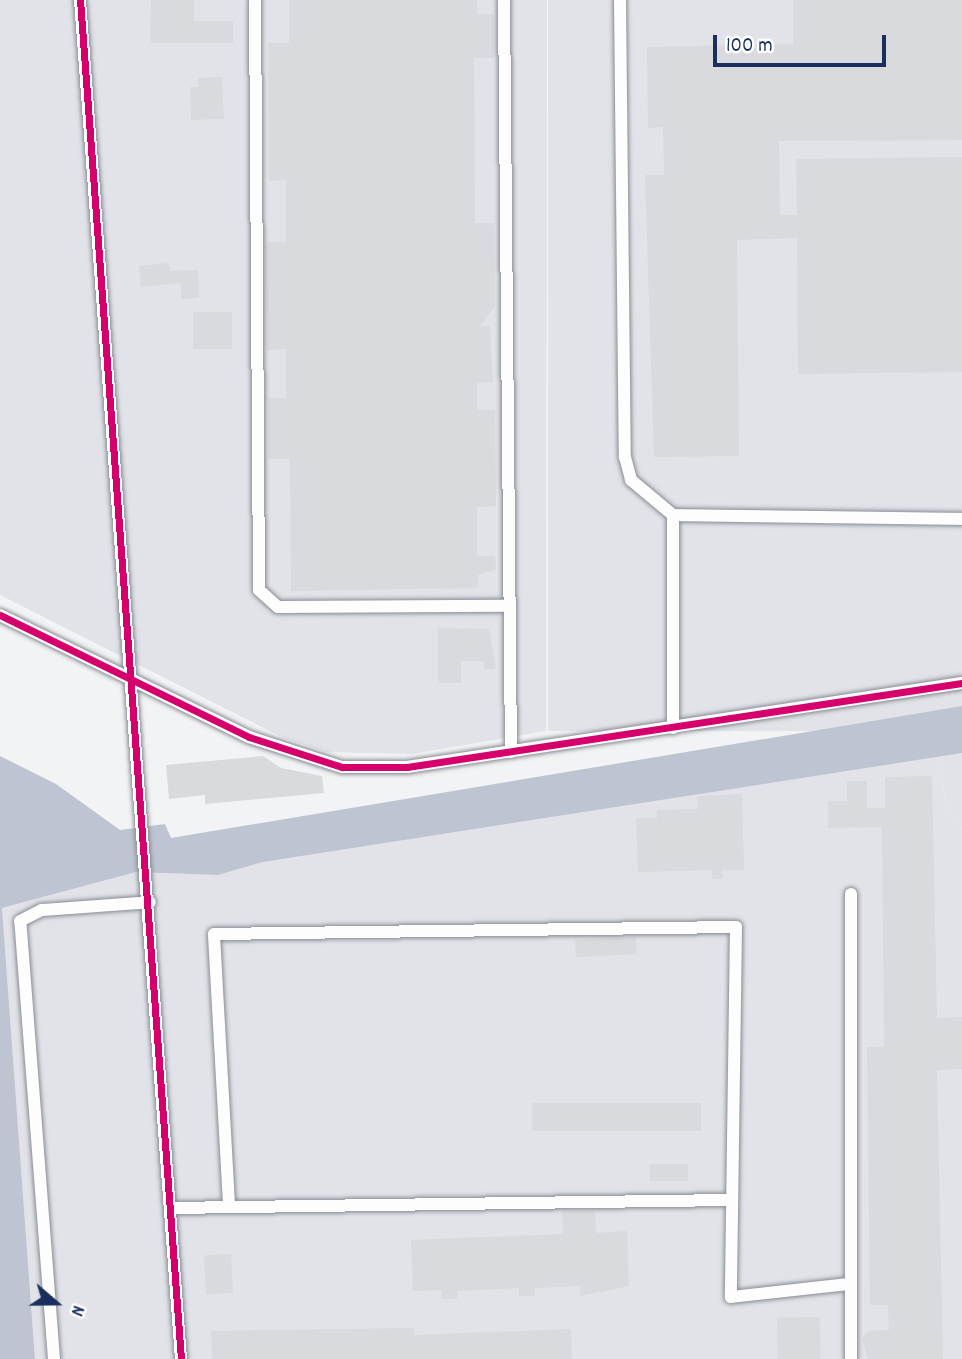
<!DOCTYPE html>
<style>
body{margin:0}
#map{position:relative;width:962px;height:1359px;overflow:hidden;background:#f2f3f4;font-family:Dekko,sans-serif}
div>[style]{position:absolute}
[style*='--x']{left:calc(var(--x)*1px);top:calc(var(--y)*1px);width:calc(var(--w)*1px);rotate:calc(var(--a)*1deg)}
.built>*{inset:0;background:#e1e3e8;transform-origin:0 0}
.green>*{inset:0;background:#e0e3e8}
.water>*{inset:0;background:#bec4d1}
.building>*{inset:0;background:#d8dadd;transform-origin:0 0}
.roads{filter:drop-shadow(0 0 2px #888c95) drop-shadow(0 0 2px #888c95)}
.minor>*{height:12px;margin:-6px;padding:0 6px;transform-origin:6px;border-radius:6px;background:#fdfdfd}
.cycleway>*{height:7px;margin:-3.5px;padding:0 3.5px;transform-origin:3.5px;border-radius:3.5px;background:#d6006c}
span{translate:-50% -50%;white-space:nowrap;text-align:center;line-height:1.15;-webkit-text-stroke:6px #fff;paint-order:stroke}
.north{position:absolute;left:21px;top:1268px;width:70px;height:70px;-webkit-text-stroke:5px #fff;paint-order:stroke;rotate:110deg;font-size:19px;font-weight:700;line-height:28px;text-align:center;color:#1b2f5e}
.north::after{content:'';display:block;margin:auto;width:24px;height:32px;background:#1b2f5e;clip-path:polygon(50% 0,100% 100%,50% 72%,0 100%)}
.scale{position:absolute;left:713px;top:35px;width:173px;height:32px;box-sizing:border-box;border:4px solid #1b2f5e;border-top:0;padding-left:9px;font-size:21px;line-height:24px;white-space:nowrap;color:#1b2f5e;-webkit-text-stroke:5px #fff;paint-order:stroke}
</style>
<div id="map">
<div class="built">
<div style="clip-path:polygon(0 0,547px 0,546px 731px,412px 754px,327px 752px,284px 738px,0 595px)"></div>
<div style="left:548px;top:0;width:414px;height:731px"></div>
<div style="clip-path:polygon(940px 756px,946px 809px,962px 828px,962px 1359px,35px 1359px,2px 908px,136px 872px,218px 875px,263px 862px)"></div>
</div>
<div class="green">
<div style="clip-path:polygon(962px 753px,962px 828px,946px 809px,940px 756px)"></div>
</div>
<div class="water">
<div style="clip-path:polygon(962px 706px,962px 753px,263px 862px,218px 875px,136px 872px,2px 908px,35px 1359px,0 1359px,0 756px,56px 784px,120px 830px,165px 824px,171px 838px)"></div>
</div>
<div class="building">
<div style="clip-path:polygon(151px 0,194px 0,194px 21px,233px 21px,233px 43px,150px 43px)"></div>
<div style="clip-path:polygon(289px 0,477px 0,477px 14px,494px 14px,494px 58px,474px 58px,475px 223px,494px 223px,495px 306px,480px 326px,490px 326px,493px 382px,477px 383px,477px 410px,495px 410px,496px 506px,477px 507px,477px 556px,495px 556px,496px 569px,478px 575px,478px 588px,291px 591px,290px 459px,268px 459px,268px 398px,286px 398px,286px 349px,266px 350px,265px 242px,286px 242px,286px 180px,269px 181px,268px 43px,289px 43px)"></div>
<div style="clip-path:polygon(793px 0,962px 0,962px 140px,779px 141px,780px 215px,797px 215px,796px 159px,962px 157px,962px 372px,798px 374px,797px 238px,737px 240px,739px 456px,654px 457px,645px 175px,664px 175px,663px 127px,648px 128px,647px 47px,793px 44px)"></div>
<div style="clip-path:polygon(222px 77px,224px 119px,191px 120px,190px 87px,198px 87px,198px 78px)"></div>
<div style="clip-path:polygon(169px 263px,170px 271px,198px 270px,199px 298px,181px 299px,181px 283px,141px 287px,139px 266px)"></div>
<div style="left:193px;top:312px;width:39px;height:37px"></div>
<div style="clip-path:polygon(438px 628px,489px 629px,496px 669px,484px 669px,484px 661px,461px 661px,461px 683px,438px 683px)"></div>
<div style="clip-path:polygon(263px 756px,281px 768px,322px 776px,324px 793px,205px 804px,205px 795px,169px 799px,166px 765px)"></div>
<div style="clip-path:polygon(932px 776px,937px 1018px,962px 1017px,962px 1069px,937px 1070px,943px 1359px,868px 1359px,862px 1339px,868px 1331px,889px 1330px,888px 1305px,870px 1305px,867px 1047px,884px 1047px,882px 827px,828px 828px,828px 801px,847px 801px,847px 781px,867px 781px,867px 808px,885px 808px,885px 777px)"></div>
<div style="clip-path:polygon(742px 794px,744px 870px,722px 870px,723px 879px,712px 879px,712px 870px,638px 872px,636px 818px,657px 818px,657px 810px,698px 809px,697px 796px)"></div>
<div style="left:636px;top:937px;width:17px;height:61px;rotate:87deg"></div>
<div style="left:701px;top:1103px;width:28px;height:169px;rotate:90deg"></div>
<div style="left:650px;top:1164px;width:38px;height:17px"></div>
<div style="clip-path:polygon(562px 1211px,595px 1211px,596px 1233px,627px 1231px,629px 1286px,580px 1296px,580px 1286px,535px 1288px,535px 1296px,519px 1296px,519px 1288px,457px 1291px,458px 1299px,442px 1299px,442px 1290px,413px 1291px,411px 1240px,563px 1234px)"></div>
<div style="left:231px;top:1254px;width:39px;height:27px;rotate:87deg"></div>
<div style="left:820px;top:1317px;width:42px;height:43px;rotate:89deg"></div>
<div style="clip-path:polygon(414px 1328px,414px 1335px,571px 1329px,572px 1359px,212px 1359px,211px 1331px)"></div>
</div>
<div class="roads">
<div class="minor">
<div style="--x:80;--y:0;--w:1363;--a:85.75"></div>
<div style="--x:255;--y:0;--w:590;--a:89.61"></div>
<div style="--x:259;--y:590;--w:25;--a:42"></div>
<div style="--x:278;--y:607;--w:227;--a:-0.3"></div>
<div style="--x:504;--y:0;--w:752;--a:89.47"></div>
<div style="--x:620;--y:0;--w:457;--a:89.4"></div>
<div style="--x:625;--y:457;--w:24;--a:75"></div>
<div style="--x:631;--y:480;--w:55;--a:39.8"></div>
<div style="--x:673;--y:515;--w:289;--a:0.8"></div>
<div style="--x:673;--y:515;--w:213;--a:90"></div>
<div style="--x:0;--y:615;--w:277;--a:26.1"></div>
<div style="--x:249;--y:737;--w:98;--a:17.9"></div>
<div style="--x:342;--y:767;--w:65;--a:0"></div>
<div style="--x:407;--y:767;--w:561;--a:-8.61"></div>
<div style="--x:851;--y:894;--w:465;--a:90"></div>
<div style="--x:229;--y:1204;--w:270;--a:-93.2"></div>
<div style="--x:214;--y:934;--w:522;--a:-0.77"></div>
<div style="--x:736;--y:927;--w:370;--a:90.8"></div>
<div style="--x:731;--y:1297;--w:119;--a:-6.3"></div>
<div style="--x:171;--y:1208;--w:559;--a:-0.82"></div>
<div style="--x:54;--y:1359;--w:439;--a:-94.4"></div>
<div style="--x:20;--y:921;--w:25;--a:-27"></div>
<div style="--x:42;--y:910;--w:108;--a:-4.2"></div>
</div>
</div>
<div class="cycleway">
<div style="--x:80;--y:0;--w:1363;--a:85.75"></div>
<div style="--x:0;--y:615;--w:277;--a:26.1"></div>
<div style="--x:249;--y:737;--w:98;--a:17.9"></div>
<div style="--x:342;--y:767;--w:65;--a:0"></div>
<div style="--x:407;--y:767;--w:561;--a:-8.61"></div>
</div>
<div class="north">N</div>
<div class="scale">100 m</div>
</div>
